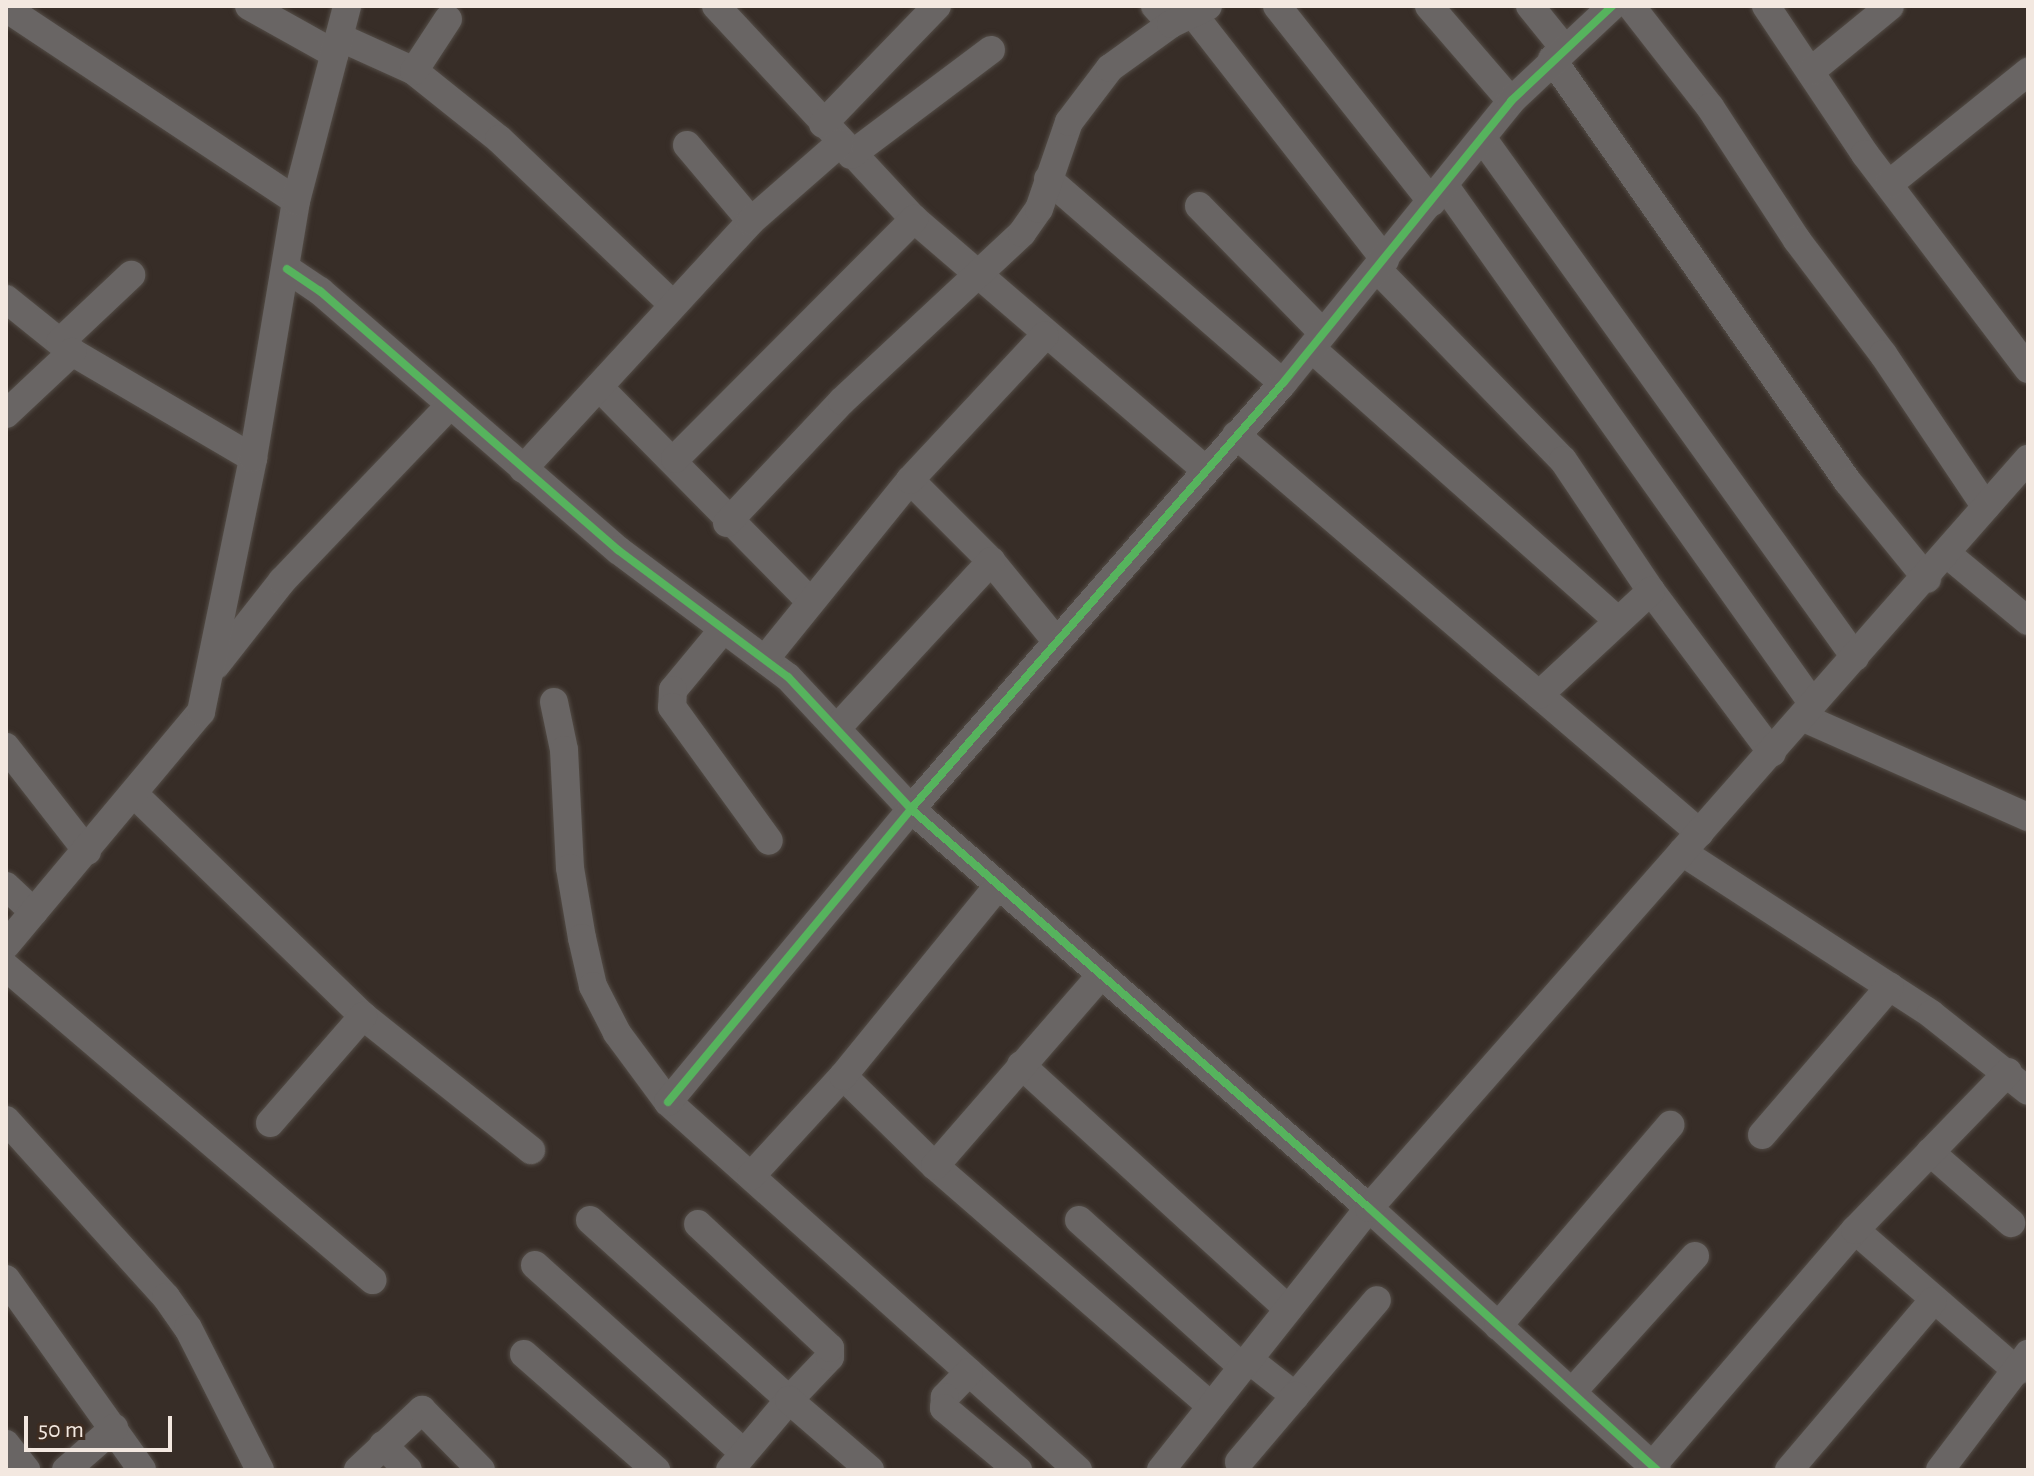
<!DOCTYPE html>
<style>
body{margin:0}
#map{position:relative;width:2034px;height:1476px;overflow:hidden;background:#372d27;font-family:"Alegreya Sans",sans-serif}
div>[style]{position:absolute}
[style*='--x']{left:calc(var(--x)*1px);top:calc(var(--y)*1px);width:calc(var(--w)*1px);rotate:calc(var(--a)*1deg)}
.roads{filter:drop-shadow(0 0 2px #534c46) drop-shadow(0 0 2px #534c46)}
.minor>*{height:28px;margin:-14px;padding:0 14px;transform-origin:14px;border-radius:14px;background:#696564}
.cycleway>*{height:8px;margin:-4px;padding:0 4px;transform-origin:4px;border-radius:4px;background:#56b35d}
span{translate:-50% -50%;white-space:nowrap;text-align:center;line-height:1.15;-webkit-text-stroke:6px #3d2c21;paint-order:stroke}
.frame{position:absolute;inset:0;border:8px solid #f3e8e0;pointer-events:none}
.scale{position:absolute;left:24px;top:1416px;width:148px;height:36px;box-sizing:border-box;border:4px solid #f3e8e0;border-top:0;padding-left:10px;font-size:24px;line-height:28px;white-space:nowrap;color:#f3e8e0;-webkit-text-stroke:6px #3d2c21;paint-order:stroke}
</style>
<div id="map">
<div class="roads">
<div class="minor">
<div style="--x:249;--y:6;--w:98;--a:29.2"></div>
<div style="--x:716;--y:6;--w:291;--a:47.1"></div>
<div style="--x:914;--y:219;--w:384;--a:40.7"></div>
<div style="--x:1155;--y:6;--w:24;--a:48"></div>
<div style="--x:1277;--y:6;--w:250;--a:51.7"></div>
<div style="--x:1429;--y:6;--w:125;--a:49.2"></div>
<div style="--x:1530;--y:6;--w:54;--a:51"></div>
<div style="--x:1631;--y:6;--w:128;--a:52"></div>
<div style="--x:1710;--y:107;--w:159;--a:56.8"></div>
<div style="--x:1797;--y:240;--w:143;--a:53"></div>
<div style="--x:1883;--y:354;--w:184;--a:56.1"></div>
<div style="--x:1766;--y:6;--w:178;--a:56.2"></div>
<div style="--x:1865;--y:154;--w:270;--a:52.8"></div>
<div style="--x:6;--y:8;--w:348;--a:33.6"></div>
<div style="--x:1193;--y:14;--w:312;--a:52"></div>
<div style="--x:339;--y:37;--w:82;--a:24.4"></div>
<div style="--x:414;--y:71;--w:109;--a:38.7"></div>
<div style="--x:499;--y:139;--w:239;--a:43.6"></div>
<div style="--x:1552;--y:59;--w:516;--a:55.02"></div>
<div style="--x:1848;--y:482;--w:125;--a:50.8"></div>
<div style="--x:414;--y:71;--w:62;--a:-56.8"></div>
<div style="--x:1811;--y:71;--w:102;--a:-39.4"></div>
<div style="--x:823;--y:124;--w:164;--a:-46"></div>
<div style="--x:1483;--y:139;--w:638;--a:54.32"></div>
<div style="--x:687;--y:145;--w:99;--a:49.9"></div>
<div style="--x:851;--y:155;--w:175;--a:-36.9"></div>
<div style="--x:1048;--y:179;--w:311;--a:41"></div>
<div style="--x:1889;--y:184;--w:179;--a:-38.9"></div>
<div style="--x:1445;--y:186;--w:635;--a:54.61"></div>
<div style="--x:1199;--y:206;--w:177;--a:45.7"></div>
<div style="--x:287;--y:269;--w:40;--a:34"></div>
<div style="--x:320;--y:291;--w:395;--a:41"></div>
<div style="--x:618;--y:550;--w:212;--a:36.8"></div>
<div style="--x:788;--y:677;--w:180;--a:47"></div>
<div style="--x:911;--y:809;--w:607;--a:41.06"></div>
<div style="--x:1369;--y:1208;--w:389;--a:42.3"></div>
<div style="--x:1378;--y:270;--w:265;--a:45.8"></div>
<div style="--x:1563;--y:460;--w:158;--a:56.1"></div>
<div style="--x:1651;--y:591;--w:202;--a:53.2"></div>
<div style="--x:6;--y:299;--w:85;--a:38.8"></div>
<div style="--x:72;--y:352;--w:210;--a:30.4"></div>
<div style="--x:60;--y:342;--w:98;--a:-43.3"></div>
<div style="--x:1312;--y:349;--w:408;--a:41.6"></div>
<div style="--x:599;--y:387;--w:301;--a:45.4"></div>
<div style="--x:6;--y:414;--w:91;--a:-43.2"></div>
<div style="--x:1236;--y:435;--w:611;--a:40.62"></div>
<div style="--x:675;--y:459;--w:339;--a:-45.1"></div>
<div style="--x:523;--y:469;--w:337;--a:-47.4"></div>
<div style="--x:751;--y:221;--w:118;--a:-41.2"></div>
<div style="--x:910;--y:480;--w:115;--a:45"></div>
<div style="--x:991;--y:561;--w:104;--a:50.8"></div>
<div style="--x:727;--y:523;--w:168;--a:-46.7"></div>
<div style="--x:842;--y:401;--w:246;--a:-43"></div>
<div style="--x:1022;--y:233;--w:29;--a:-55"></div>
<div style="--x:1039;--y:209;--w:92;--a:-71"></div>
<div style="--x:1069;--y:122;--w:68;--a:-52.8"></div>
<div style="--x:1110;--y:68;--w:75;--a:-35.8"></div>
<div style="--x:1171;--y:24;--w:41;--a:-25.9"></div>
<div style="--x:1947;--y:554;--w:105;--a:39.6"></div>
<div style="--x:721;--y:632;--w:75;--a:129.6"></div>
<div style="--x:673;--y:690;--w:17;--a:93"></div>
<div style="--x:672;--y:707;--w:165;--a:54.1"></div>
<div style="--x:766;--y:658;--w:229;--a:-51"></div>
<div style="--x:910;--y:480;--w:198;--a:-47"></div>
<div style="--x:216;--y:665;--w:107;--a:-51.8"></div>
<div style="--x:282;--y:581;--w:243;--a:-46.3"></div>
<div style="--x:1539;--y:695;--w:153;--a:-42.9"></div>
<div style="--x:554;--y:702;--w:49;--a:78.2"></div>
<div style="--x:564;--y:750;--w:118;--a:87.1"></div>
<div style="--x:570;--y:868;--w:71;--a:80.3"></div>
<div style="--x:582;--y:938;--w:49;--a:77.1"></div>
<div style="--x:593;--y:986;--w:53;--a:62.9"></div>
<div style="--x:617;--y:1033;--w:86;--a:53.5"></div>
<div style="--x:668;--y:1102;--w:551;--a:41.91"></div>
<div style="--x:1802;--y:717;--w:247;--a:23.9"></div>
<div style="--x:838;--y:727;--w:226;--a:-47.3"></div>
<div style="--x:6;--y:747;--w:132;--a:52.1"></div>
<div style="--x:135;--y:795;--w:318;--a:44.1"></div>
<div style="--x:363;--y:1016;--w:215;--a:38.6"></div>
<div style="--x:1682;--y:852;--w:297;--a:33"></div>
<div style="--x:1931;--y:1014;--w:124;--a:38.4"></div>
<div style="--x:6;--y:886;--w:38;--a:43"></div>
<div style="--x:6;--y:945;--w:304;--a:-50.1"></div>
<div style="--x:201;--y:712;--w:259;--a:-78.4"></div>
<div style="--x:253;--y:458;--w:261;--a:-80.5"></div>
<div style="--x:296;--y:201;--w:202;--a:-75.3"></div>
<div style="--x:6;--y:967;--w:482;--a:40.5"></div>
<div style="--x:1021;--y:1065;--w:362;--a:42.4"></div>
<div style="--x:843;--y:1076;--w:129;--a:44.4"></div>
<div style="--x:935;--y:1166;--w:366;--a:41"></div>
<div style="--x:668;--y:1102;--w:381;--a:-50.3"></div>
<div style="--x:911;--y:809;--w:566;--a:-48.87"></div>
<div style="--x:1283;--y:383;--w:363;--a:-51"></div>
<div style="--x:1511;--y:101;--w:139;--a:-43.2"></div>
<div style="--x:6;--y:1120;--w:239;--a:47.9"></div>
<div style="--x:166;--y:1297;--w:38;--a:55"></div>
<div style="--x:188;--y:1328;--w:159;--a:63.1"></div>
<div style="--x:270;--y:1123;--w:142;--a:-49"></div>
<div style="--x:1762;--y:1135;--w:196;--a:-49.3"></div>
<div style="--x:1930;--y:1152;--w:108;--a:41.2"></div>
<div style="--x:935;--y:1166;--w:252;--a:-49"></div>
<div style="--x:751;--y:1176;--w:136;--a:-47.4"></div>
<div style="--x:843;--y:1076;--w:245;--a:-50.8"></div>
<div style="--x:590;--y:1220;--w:268;--a:42.1"></div>
<div style="--x:789;--y:1400;--w:59;--a:-46.4"></div>
<div style="--x:830;--y:1357;--w:9;--a:-90"></div>
<div style="--x:830;--y:1348;--w:181;--a:-136.8"></div>
<div style="--x:1079;--y:1220;--w:219;--a:42"></div>
<div style="--x:1855;--y:1230;--w:215;--a:41"></div>
<div style="--x:535;--y:1265;--w:281;--a:42"></div>
<div style="--x:6;--y:1279;--w:234;--a:54.5"></div>
<div style="--x:1498;--y:1326;--w:265;--a:-49.4"></div>
<div style="--x:524;--y:1354;--w:176;--a:41.3"></div>
<div style="--x:1248;--y:1359;--w:60;--a:38.2"></div>
<div style="--x:1295;--y:1396;--w:126;--a:-49.5"></div>
<div style="--x:969;--y:1372;--w:35;--a:134"></div>
<div style="--x:945;--y:1397;--w:11;--a:95"></div>
<div style="--x:944;--y:1408;--w:97;--a:40"></div>
<div style="--x:1573;--y:1391;--w:182;--a:-47.9"></div>
<div style="--x:6;--y:1444;--w:33;--a:52"></div>
<div style="--x:383;--y:1445;--w:35;--a:45"></div>
<div style="--x:1239;--y:1462;--w:87;--a:-49.7"></div>
<div style="--x:1652;--y:1466;--w:311;--a:-49.3"></div>
<div style="--x:1855;--y:1230;--w:220;--a:-45.9"></div>
<div style="--x:66;--y:1470;--w:64;--a:-41.2"></div>
<div style="--x:358;--y:1470;--w:88;--a:-43.2"></div>
<div style="--x:422;--y:1410;--w:84;--a:45.5"></div>
<div style="--x:730;--y:1470;--w:92;--a:-49.9"></div>
<div style="--x:789;--y:1400;--w:107;--a:40.8"></div>
<div style="--x:1161;--y:1470;--w:335;--a:-51.6"></div>
<div style="--x:1369;--y:1208;--w:998;--a:-48.66"></div>
<div style="--x:1789;--y:1470;--w:222;--a:-49.6"></div>
<div style="--x:1940;--y:1470;--w:146;--a:-52.8"></div>
</div>
</div>
<div class="cycleway">
<div style="--x:287;--y:269;--w:40;--a:34"></div>
<div style="--x:320;--y:291;--w:395;--a:41"></div>
<div style="--x:618;--y:550;--w:212;--a:36.8"></div>
<div style="--x:788;--y:677;--w:180;--a:47"></div>
<div style="--x:911;--y:809;--w:607;--a:41.06"></div>
<div style="--x:1369;--y:1208;--w:389;--a:42.3"></div>
<div style="--x:668;--y:1102;--w:381;--a:-50.3"></div>
<div style="--x:911;--y:809;--w:566;--a:-48.87"></div>
<div style="--x:1283;--y:383;--w:363;--a:-51"></div>
<div style="--x:1511;--y:101;--w:139;--a:-43.2"></div>
</div>
<div class="frame"></div>
<div class="scale">50 m</div>
</div>
